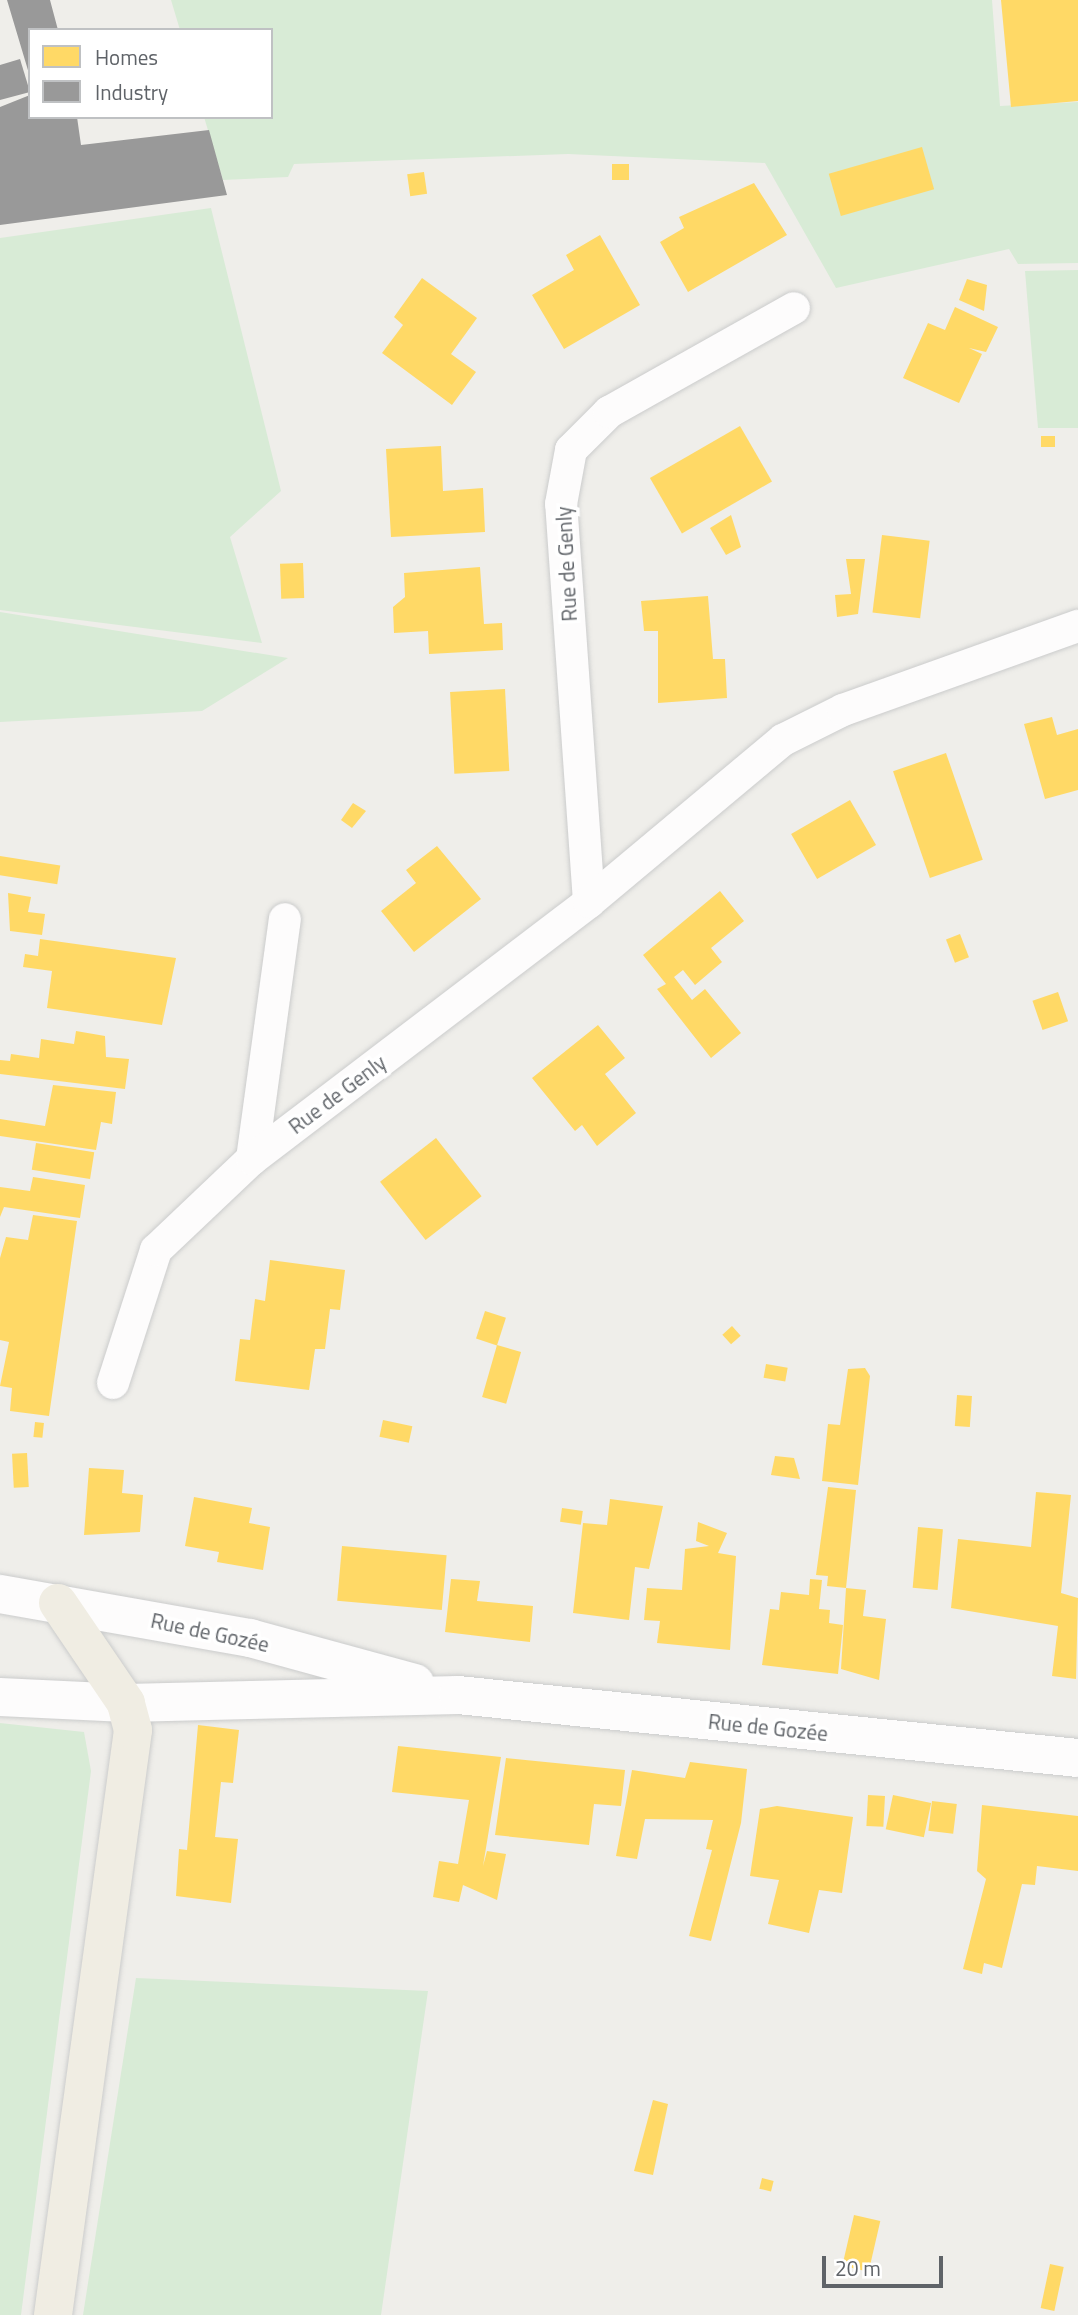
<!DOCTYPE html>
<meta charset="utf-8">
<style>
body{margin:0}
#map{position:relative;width:1078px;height:2315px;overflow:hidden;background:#efeeea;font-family:"Titillium Web",sans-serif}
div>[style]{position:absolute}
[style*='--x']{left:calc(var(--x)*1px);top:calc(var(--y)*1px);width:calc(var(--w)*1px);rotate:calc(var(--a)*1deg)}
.green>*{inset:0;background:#d8ebd6}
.homes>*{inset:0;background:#ffd966;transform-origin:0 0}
.industry>*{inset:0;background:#999}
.roads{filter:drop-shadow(0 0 2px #cbcccc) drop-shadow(0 0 2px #cbcccc)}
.street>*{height:32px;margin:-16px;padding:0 16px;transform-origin:16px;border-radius:16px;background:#fdfcfc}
.secondary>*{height:38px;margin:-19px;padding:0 19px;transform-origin:19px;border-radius:19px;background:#fdfcfc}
.highway>*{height:38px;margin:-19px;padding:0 19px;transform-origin:19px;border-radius:19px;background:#f0ede3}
span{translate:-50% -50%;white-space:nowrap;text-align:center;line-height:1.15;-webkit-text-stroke:7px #fff;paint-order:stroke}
.street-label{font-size:21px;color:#5f6368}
.legend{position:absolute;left:28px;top:28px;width:245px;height:91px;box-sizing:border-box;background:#fff;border:2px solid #bfc1c3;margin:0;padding:9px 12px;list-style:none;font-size:21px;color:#5f6368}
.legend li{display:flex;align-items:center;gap:14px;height:35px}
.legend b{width:35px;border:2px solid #bfc1c3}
.scale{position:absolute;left:822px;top:2256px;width:121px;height:32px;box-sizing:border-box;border:4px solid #5f6368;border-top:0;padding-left:9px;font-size:21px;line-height:24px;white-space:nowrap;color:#5f6368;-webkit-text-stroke:5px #fff;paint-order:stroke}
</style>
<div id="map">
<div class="green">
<div style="clip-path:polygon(171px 0,992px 0,1000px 106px,1078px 102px,1078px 263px,1018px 264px,1009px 249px,836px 288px,765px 163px,568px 154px,294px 164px,288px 177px,223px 180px,204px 117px,271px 117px,271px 30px,180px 30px)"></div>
<div style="clip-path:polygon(211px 208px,281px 491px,230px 537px,262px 643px,0 610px,0 238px)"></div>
<div style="clip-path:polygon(1078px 270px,1078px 428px,1038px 428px,1025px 271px)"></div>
<div style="clip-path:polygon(0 612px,288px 658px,202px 711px,0 722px)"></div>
<div style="clip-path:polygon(0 1723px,84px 1732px,91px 1771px,21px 2315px,0 2315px)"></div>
<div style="clip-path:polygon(136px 1978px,428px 1991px,381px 2315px,83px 2315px)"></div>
</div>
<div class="homes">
<div style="clip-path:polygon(1001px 0,1078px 0,1078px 101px,1011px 107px)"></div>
<div style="left:922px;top:147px;width:44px;height:97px;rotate:74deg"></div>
<div style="left:612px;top:164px;width:17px;height:16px"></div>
<div style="left:424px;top:172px;width:22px;height:17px;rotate:82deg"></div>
<div style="clip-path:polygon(754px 183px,787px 235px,688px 292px,660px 242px,684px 228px,679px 217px)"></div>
<div style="clip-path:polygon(600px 235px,640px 305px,564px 349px,532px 295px,574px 270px,566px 255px)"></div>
<div style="clip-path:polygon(422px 278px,477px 318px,451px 354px,476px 372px,452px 405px,382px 353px,403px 325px,394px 317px)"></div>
<div style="clip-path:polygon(967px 279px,987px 285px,984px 311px,959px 300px)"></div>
<div style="clip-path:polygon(955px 307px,998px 327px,986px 352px,969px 348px,982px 354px,959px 403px,903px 378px,928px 323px,945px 330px)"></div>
<div style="left:740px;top:426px;width:64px;height:104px;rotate:60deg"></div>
<div style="left:1041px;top:436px;width:14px;height:11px"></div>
<div style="clip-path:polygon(441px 446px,443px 491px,483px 488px,485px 532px,391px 537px,386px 449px)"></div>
<div style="clip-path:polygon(731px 515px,741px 547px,726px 555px,710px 528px)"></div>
<div style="left:882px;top:535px;width:48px;height:78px;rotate:7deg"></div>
<div style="clip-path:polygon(846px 559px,865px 559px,858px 614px,837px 617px,835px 595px,851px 594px)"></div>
<div style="left:303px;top:563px;width:35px;height:23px;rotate:88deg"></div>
<div style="clip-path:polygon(480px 567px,484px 624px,502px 623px,503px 650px,429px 654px,428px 631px,394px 633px,393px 607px,405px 597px,404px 573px)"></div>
<div style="clip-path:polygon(708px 596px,713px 659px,725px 659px,727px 698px,658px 703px,658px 631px,644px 631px,641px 601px)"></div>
<div style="left:505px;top:689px;width:82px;height:55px;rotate:87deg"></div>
<div style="clip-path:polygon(1052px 717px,1057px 735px,1078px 729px,1078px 790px,1045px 799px,1024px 724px)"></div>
<div style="left:946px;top:753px;width:113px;height:56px;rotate:71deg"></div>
<div style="left:850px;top:800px;width:52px;height:68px;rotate:60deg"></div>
<div style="clip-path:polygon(353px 803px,366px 811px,352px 828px,341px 820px)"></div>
<div style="clip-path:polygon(437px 846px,481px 899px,414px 952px,381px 911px,416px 883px,406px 870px)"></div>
<div style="left:0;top:856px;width:61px;height:19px;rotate:9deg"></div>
<div style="clip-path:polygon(720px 891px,744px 921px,711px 948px,722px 962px,695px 985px,683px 970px,674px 977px,692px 1000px,705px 989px,741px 1033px,711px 1058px,657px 989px,666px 984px,643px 955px)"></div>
<div style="clip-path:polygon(8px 893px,31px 897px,28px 912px,45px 914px,42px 935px,10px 931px)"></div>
<div style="left:960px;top:934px;width:25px;height:15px;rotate:69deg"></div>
<div style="clip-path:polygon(40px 939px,176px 958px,162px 1025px,47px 1008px,52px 971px,23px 967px,25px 954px,38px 956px)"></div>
<div style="left:1058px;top:992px;width:31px;height:27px;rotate:71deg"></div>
<div style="clip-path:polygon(598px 1025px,625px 1058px,605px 1074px,636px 1113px,597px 1146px,582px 1125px,575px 1131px,532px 1078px)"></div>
<div style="clip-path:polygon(76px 1031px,105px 1036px,106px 1057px,129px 1059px,125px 1089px,0 1074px,0 1060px,10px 1061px,11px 1054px,39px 1058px,41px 1039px,74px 1044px)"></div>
<div style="clip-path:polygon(53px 1085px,116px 1092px,112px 1124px,101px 1122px,96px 1150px,0 1136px,0 1119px,45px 1126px)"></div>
<div style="left:436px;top:1138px;width:74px;height:71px;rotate:52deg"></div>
<div style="left:36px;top:1143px;width:59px;height:27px;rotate:9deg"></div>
<div style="clip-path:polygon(33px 1177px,85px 1185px,80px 1218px,4px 1207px,0 1217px,0 1187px,30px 1191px)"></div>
<div style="clip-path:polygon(33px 1215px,77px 1221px,49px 1416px,10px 1411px,12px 1388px,0 1386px,9px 1342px,0 1340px,0 1258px,6px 1237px,28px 1240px)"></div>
<div style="clip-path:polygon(270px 1260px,345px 1270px,340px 1310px,330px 1309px,325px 1349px,315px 1349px,309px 1390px,235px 1381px,240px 1339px,250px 1340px,255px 1299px,265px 1301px)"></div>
<div style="left:485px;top:1311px;width:22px;height:29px;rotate:18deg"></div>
<div style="left:732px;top:1326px;width:13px;height:13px;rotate:48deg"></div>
<div style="left:497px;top:1345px;width:25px;height:54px;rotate:16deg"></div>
<div style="left:766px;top:1364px;width:22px;height:14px;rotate:10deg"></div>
<div style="clip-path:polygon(865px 1368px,870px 1376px,858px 1485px,822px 1481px,828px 1424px,840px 1425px,848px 1369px)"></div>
<div style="left:957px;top:1395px;width:15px;height:31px;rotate:4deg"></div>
<div style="left:383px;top:1420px;width:30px;height:17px;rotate:12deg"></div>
<div style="left:35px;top:1422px;width:9px;height:15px;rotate:6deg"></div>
<div style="left:27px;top:1453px;width:34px;height:15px;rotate:87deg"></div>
<div style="clip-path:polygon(775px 1456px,794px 1458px,800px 1479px,771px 1475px)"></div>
<div style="clip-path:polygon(89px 1468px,124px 1470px,122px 1493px,143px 1495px,140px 1532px,84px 1535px)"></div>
<div style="clip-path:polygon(828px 1487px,856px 1490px,846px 1588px,827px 1586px,828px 1576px,816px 1575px)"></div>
<div style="clip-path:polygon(1036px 1492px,1071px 1495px,1061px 1593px,1078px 1598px,1076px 1679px,1052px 1676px,1058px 1626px,951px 1608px,958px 1539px,1031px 1547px)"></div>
<div style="clip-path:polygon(194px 1497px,252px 1508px,249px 1523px,270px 1527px,263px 1570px,217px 1562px,219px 1552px,185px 1546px)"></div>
<div style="clip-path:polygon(610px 1499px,663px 1506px,649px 1569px,635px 1567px,629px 1620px,573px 1613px,583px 1523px,607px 1525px)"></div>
<div style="left:562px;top:1508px;width:21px;height:14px;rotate:8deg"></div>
<div style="clip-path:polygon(698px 1522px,727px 1533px,718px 1553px,736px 1556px,730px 1650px,657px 1643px,660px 1621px,644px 1620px,647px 1588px,682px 1590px,685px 1549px,709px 1546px,696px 1541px)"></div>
<div style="left:918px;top:1527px;width:25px;height:61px;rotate:5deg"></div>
<div style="left:342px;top:1546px;width:105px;height:55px;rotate:5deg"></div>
<div style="clip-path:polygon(451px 1579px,480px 1581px,477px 1601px,533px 1606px,530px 1642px,445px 1632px)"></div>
<div style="clip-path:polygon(810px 1579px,822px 1580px,819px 1609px,830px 1610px,829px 1623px,843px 1625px,838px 1674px,762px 1665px,770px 1609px,779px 1610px,781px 1592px,809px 1595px)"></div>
<div style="clip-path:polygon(846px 1588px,866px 1590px,863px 1616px,886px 1619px,879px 1680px,841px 1669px)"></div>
<div style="clip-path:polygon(198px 1725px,239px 1730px,233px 1783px,221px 1782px,215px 1837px,238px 1839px,231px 1903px,176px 1896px,179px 1849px,187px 1850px)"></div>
<div style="clip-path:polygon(398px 1746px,501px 1757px,483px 1866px,487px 1851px,506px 1854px,497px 1900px,463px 1885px,459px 1902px,433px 1897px,439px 1861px,458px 1864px,469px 1800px,392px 1792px)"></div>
<div style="clip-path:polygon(506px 1758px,625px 1770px,621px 1806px,594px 1804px,589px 1845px,495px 1835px)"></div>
<div style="clip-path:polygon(690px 1762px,747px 1769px,741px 1823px,711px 1941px,689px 1936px,712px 1850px,706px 1849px,713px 1820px,645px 1819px,637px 1859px,616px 1856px,632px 1770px,685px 1778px)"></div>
<div style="left:868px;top:1795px;width:17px;height:31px;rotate:3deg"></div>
<div style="left:893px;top:1795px;width:39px;height:35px;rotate:12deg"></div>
<div style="left:932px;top:1801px;width:25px;height:30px;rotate:7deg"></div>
<div style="clip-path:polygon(982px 1805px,1078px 1816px,1078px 1871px,1037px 1866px,1035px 1885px,1022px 1884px,1002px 1968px,984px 1963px,982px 1974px,963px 1969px,986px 1879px,977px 1871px)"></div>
<div style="clip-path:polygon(777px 1806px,853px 1817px,842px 1893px,819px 1890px,809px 1933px,768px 1924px,779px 1880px,750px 1876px,760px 1809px)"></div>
<div style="clip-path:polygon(653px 2100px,668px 2104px,653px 2175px,634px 2171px)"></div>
<div style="left:762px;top:2178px;width:12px;height:11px;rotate:14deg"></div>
<div style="left:854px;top:2215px;width:27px;height:52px;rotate:13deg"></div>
<div style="left:1050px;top:2264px;width:14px;height:45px;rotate:12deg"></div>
</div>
<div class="industry">
<div style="clip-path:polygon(7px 0,50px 0,58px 30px,30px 30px,30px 77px)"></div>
<div style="clip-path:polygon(20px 59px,30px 92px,0 100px,0 65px)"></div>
<div style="clip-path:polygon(30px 95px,30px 117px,77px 117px,81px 145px,209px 130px,227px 195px,0 225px,0 107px)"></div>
</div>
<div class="roads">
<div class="street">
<div style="--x:589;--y:902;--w:399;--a:-94"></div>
<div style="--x:561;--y:504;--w:55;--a:-79.5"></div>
<div style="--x:571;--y:450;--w:54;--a:-45"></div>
<div style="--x:609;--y:412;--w:212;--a:-29.3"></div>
<div style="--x:252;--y:1159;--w:242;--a:-82.2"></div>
<div style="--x:113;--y:1383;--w:140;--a:-72.1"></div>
<div style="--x:156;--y:1250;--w:132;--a:-43.5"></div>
<div style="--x:252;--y:1159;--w:424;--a:-37.3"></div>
<div style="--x:589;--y:902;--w:253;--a:-39.9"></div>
<div style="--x:783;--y:740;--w:67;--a:-26.6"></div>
<div style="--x:843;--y:710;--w:250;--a:-19.7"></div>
</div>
<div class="secondary">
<div style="--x:0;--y:1594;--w:254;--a:10"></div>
<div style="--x:250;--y:1638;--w:171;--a:15.3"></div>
<div style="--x:0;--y:1697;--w:126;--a:2.7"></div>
<div style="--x:126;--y:1703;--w:332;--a:-1.4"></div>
<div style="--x:458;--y:1695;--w:623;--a:5.8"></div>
</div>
<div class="highway">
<div style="--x:53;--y:2315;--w:590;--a:-82.21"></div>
<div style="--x:133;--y:1730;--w:28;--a:-105"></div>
<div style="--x:126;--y:1703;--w:121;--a:-124.2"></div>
</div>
</div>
<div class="street-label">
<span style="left:566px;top:564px;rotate:-93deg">Rue de Genly</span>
<span style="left:337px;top:1094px;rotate:-37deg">Rue de Genly</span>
<span style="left:210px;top:1632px;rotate:12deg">Rue de Gozée</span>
<span style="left:768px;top:1727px;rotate:6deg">Rue de Gozée</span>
</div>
<ul class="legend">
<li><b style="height:19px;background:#ffd966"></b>Homes</li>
<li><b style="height:19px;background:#999"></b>Industry</li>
</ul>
<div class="scale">20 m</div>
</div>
